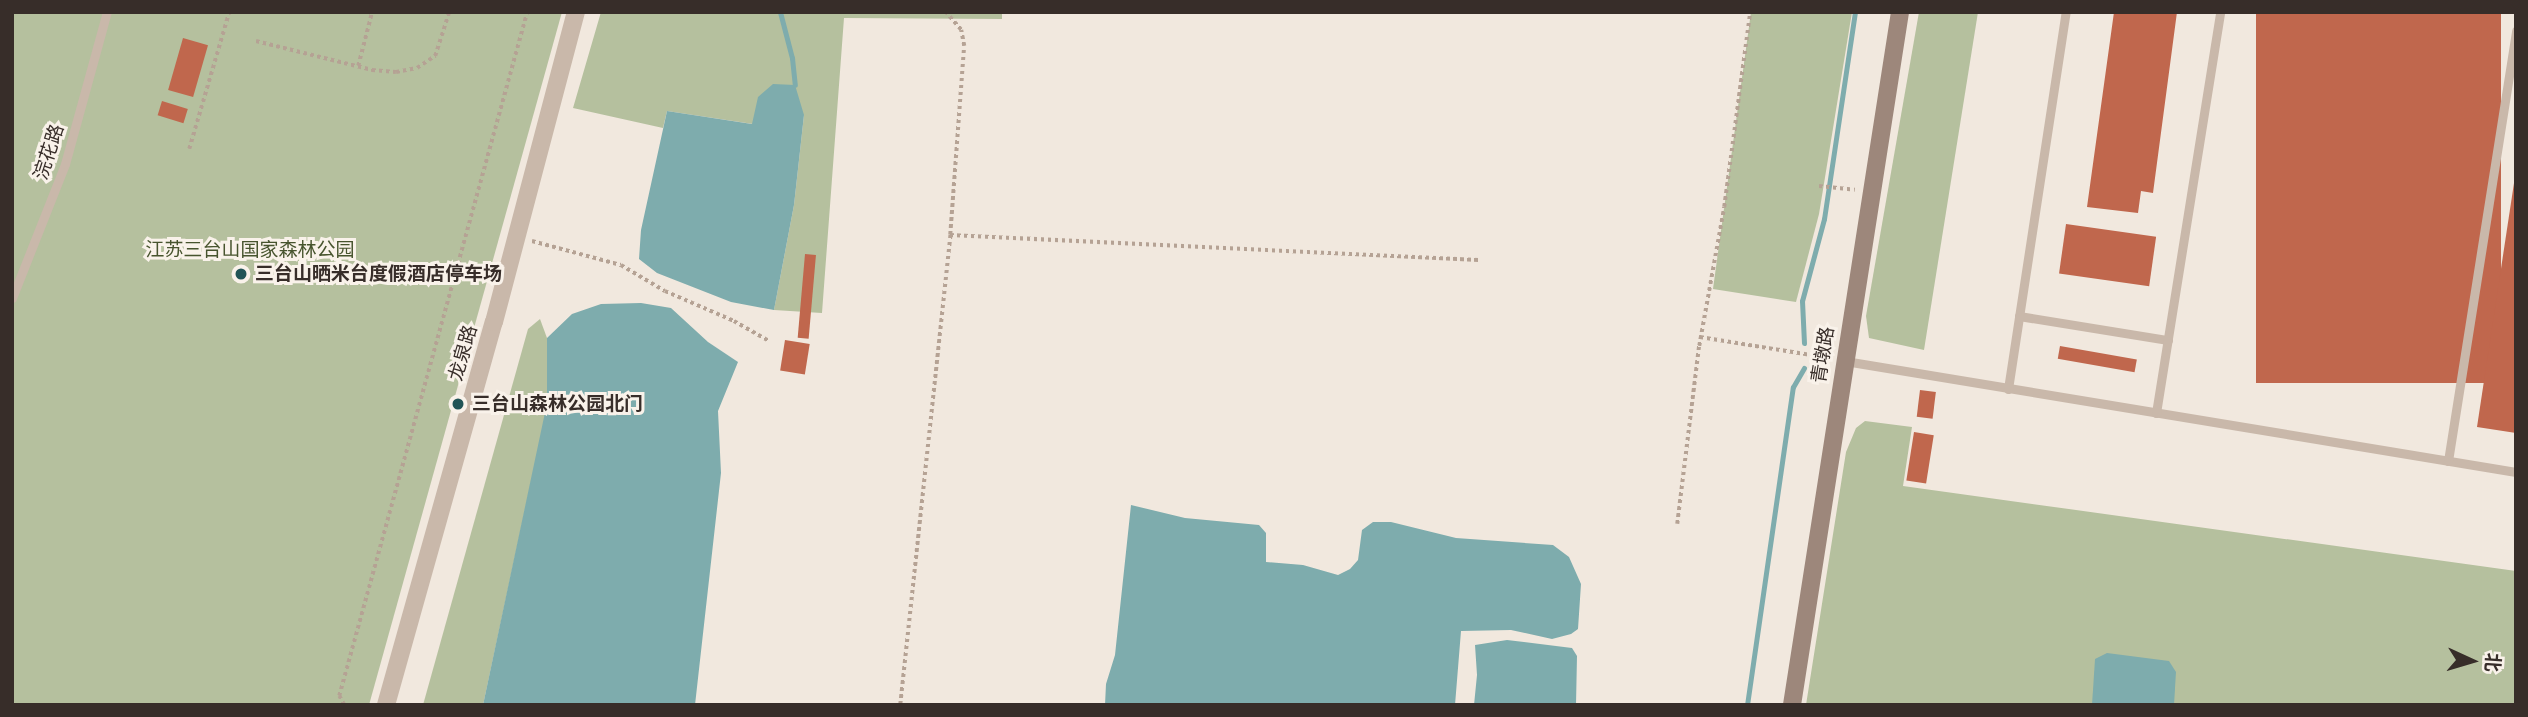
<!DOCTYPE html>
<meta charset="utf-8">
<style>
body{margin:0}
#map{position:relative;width:2528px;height:717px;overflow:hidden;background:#f1e8de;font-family:Manrope,"Noto Sans SC",sans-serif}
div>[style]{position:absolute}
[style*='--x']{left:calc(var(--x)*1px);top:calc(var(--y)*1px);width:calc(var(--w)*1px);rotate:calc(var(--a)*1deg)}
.green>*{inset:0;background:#b5c09e}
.water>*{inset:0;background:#7eacad}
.stream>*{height:5px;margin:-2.5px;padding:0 2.5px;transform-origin:2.5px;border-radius:2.5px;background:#7eacad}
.building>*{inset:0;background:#c0674d;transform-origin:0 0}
.path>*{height:3.5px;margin-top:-1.75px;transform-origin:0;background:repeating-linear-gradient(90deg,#b5a294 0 3.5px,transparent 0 7px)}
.service>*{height:9px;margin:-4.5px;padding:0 4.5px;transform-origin:4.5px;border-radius:4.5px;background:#c9b8aa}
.tertiary>*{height:18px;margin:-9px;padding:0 9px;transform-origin:9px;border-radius:9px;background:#c9b8aa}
.secondary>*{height:18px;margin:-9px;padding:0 9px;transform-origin:9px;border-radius:9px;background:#9d877b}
.dots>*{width:19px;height:19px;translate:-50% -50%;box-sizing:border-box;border:4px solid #f9f2ea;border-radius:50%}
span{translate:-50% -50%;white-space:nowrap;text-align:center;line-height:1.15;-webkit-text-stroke:6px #f9f2ea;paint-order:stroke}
.street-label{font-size:19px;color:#372d29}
.park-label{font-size:19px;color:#47542e}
.poi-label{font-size:19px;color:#372d29;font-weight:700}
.left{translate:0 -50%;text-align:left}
.frame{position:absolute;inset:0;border:14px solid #372d29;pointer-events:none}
.north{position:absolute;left:2437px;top:626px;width:70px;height:70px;-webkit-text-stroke:5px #f9f2ea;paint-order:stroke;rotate:94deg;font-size:19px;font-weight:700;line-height:28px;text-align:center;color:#372d29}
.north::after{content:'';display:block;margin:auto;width:24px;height:32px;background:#372d29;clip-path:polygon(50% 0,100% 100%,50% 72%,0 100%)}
</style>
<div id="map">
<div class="green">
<div style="clip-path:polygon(12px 12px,562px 12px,369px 705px,12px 705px)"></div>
<div style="clip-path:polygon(601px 12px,1002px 12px,1002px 19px,844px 18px,822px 313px,774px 310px,794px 205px,804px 115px,753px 124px,667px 111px,663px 128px,573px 108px)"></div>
<div style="clip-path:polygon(1751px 12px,1852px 12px,1819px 214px,1796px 302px,1713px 289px)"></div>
<div style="clip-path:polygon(1919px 12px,1978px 12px,1924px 350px,1869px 338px,1866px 316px)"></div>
<div style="clip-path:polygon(540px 319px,547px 338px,548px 403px,483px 705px,423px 705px,528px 329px)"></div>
<div style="clip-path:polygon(1865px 421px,1912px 427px,1903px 486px,2516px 571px,2516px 705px,1806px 705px,1846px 452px,1856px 428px)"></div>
</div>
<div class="water">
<div style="clip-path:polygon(773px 84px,795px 85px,804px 115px,794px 205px,774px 310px,731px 302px,657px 273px,639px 259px,641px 230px,667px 111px,752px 124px,758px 97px)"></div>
<div style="clip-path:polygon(641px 303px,671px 308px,708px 342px,738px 362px,718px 411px,721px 473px,695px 705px,483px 705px,547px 403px,547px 338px,572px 314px,601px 304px)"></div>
<div style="clip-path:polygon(1131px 505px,1185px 518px,1259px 525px,1266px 533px,1266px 562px,1303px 565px,1338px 575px,1350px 569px,1358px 560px,1362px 530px,1373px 522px,1391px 522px,1456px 538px,1553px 545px,1569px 557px,1581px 584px,1578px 629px,1571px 634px,1552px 639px,1511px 630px,1461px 631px,1455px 705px,1105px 705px,1106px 684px,1115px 655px)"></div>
<div style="clip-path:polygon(1507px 640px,1572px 648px,1577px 656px,1576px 705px,1474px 705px,1477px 675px,1475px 645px)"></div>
<div style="clip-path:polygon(2107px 653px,2169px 661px,2176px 672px,2174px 705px,2092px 705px,2095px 659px)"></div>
</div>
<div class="stream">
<div style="--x:780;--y:12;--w:48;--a:75.4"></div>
<div style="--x:792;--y:58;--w:27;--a:84"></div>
<div style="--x:1804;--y:343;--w:42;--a:-92.7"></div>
<div style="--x:1802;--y:301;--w:85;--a:-75"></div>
<div style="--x:1824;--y:219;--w:209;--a:-81.5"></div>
<div style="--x:1747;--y:705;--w:321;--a:-81.8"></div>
<div style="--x:1793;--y:387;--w:22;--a:-60"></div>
</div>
<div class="building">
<div style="clip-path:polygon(2114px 12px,2177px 12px,2153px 193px,2141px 191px,2138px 213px,2087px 207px)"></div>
<div style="left:2256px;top:12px;width:245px;height:371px"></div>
<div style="left:183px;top:38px;width:26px;height:54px;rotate:16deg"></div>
<div style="left:162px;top:101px;width:27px;height:15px;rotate:17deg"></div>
<div style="clip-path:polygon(2514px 183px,2516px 183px,2516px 433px,2477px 427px)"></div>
<div style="left:2066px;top:224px;width:91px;height:50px;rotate:8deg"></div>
<div style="left:805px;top:254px;width:11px;height:84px;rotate:5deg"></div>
<div style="left:785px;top:340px;width:25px;height:31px;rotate:9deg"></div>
<div style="left:2060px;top:346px;width:78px;height:13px;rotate:10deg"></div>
<div style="left:1920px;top:390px;width:16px;height:27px;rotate:7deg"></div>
<div style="left:1914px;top:432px;width:20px;height:49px;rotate:9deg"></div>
</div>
<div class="path">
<div style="--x:880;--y:12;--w:120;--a:0"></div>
<div style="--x:256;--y:41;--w:120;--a:14"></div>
<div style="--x:372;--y:70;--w:24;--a:5"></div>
<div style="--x:396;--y:72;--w:21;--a:-11"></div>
<div style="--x:417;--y:68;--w:22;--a:-34"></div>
<div style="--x:435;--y:56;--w:46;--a:-72.3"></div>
<div style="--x:358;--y:66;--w:56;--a:-75.5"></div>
<div style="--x:189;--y:149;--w:143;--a:-73.7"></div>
<div style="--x:1819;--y:186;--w:36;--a:6"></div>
<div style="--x:950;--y:235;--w:529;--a:2.71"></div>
<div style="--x:532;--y:241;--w:92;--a:15.1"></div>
<div style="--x:621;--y:265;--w:51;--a:30.6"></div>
<div style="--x:665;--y:291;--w:75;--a:23.5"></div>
<div style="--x:734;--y:321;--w:40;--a:29.7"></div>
<div style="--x:1700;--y:337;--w:132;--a:9.2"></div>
<div style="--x:1677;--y:524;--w:179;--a:-83"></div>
<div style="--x:1699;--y:346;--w:141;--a:-79.8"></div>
<div style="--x:1724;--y:207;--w:197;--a:-82.4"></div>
<div style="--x:344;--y:705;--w:10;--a:-119"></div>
<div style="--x:339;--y:696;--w:709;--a:-74.63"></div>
<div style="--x:900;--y:705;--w:473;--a:-83.9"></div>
<div style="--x:950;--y:235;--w:190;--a:-85.8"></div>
<div style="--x:964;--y:46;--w:16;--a:-101"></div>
<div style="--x:961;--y:30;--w:23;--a:-131"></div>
</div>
<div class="service">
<div style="--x:12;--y:298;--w:144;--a:-68.4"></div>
<div style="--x:65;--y:164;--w:158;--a:-74.6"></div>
<div style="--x:2019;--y:316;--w:151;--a:9.2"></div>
<div style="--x:1845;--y:361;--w:680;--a:9.39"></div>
<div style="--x:2008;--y:389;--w:381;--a:-81.3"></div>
<div style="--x:2156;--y:413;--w:406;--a:-80.9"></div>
<div style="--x:2448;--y:461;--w:436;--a:-81"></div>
</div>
<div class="tertiary">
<div style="--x:386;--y:705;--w:398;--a:-74.3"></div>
<div style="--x:494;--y:322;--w:321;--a:-75.2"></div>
</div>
<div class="secondary">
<div style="--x:1792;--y:705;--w:701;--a:-81.14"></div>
</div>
<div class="dots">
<div style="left:241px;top:274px;background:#215456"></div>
<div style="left:458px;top:404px;background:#215456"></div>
</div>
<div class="street-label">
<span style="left:49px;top:152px;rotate:-72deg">浣花路</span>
<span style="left:463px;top:353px;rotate:-74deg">龙泉路</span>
<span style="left:1823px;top:355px;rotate:-81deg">青墩路</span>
</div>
<div class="park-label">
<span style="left:250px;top:250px">江苏三台山国家森林公园</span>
</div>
<div class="poi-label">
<span class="left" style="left:255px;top:274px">三台山晒米台度假酒店停车场</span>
<span class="left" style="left:472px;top:404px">三台山森林公园北门</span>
</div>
<div class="frame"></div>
<div class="north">北</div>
</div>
